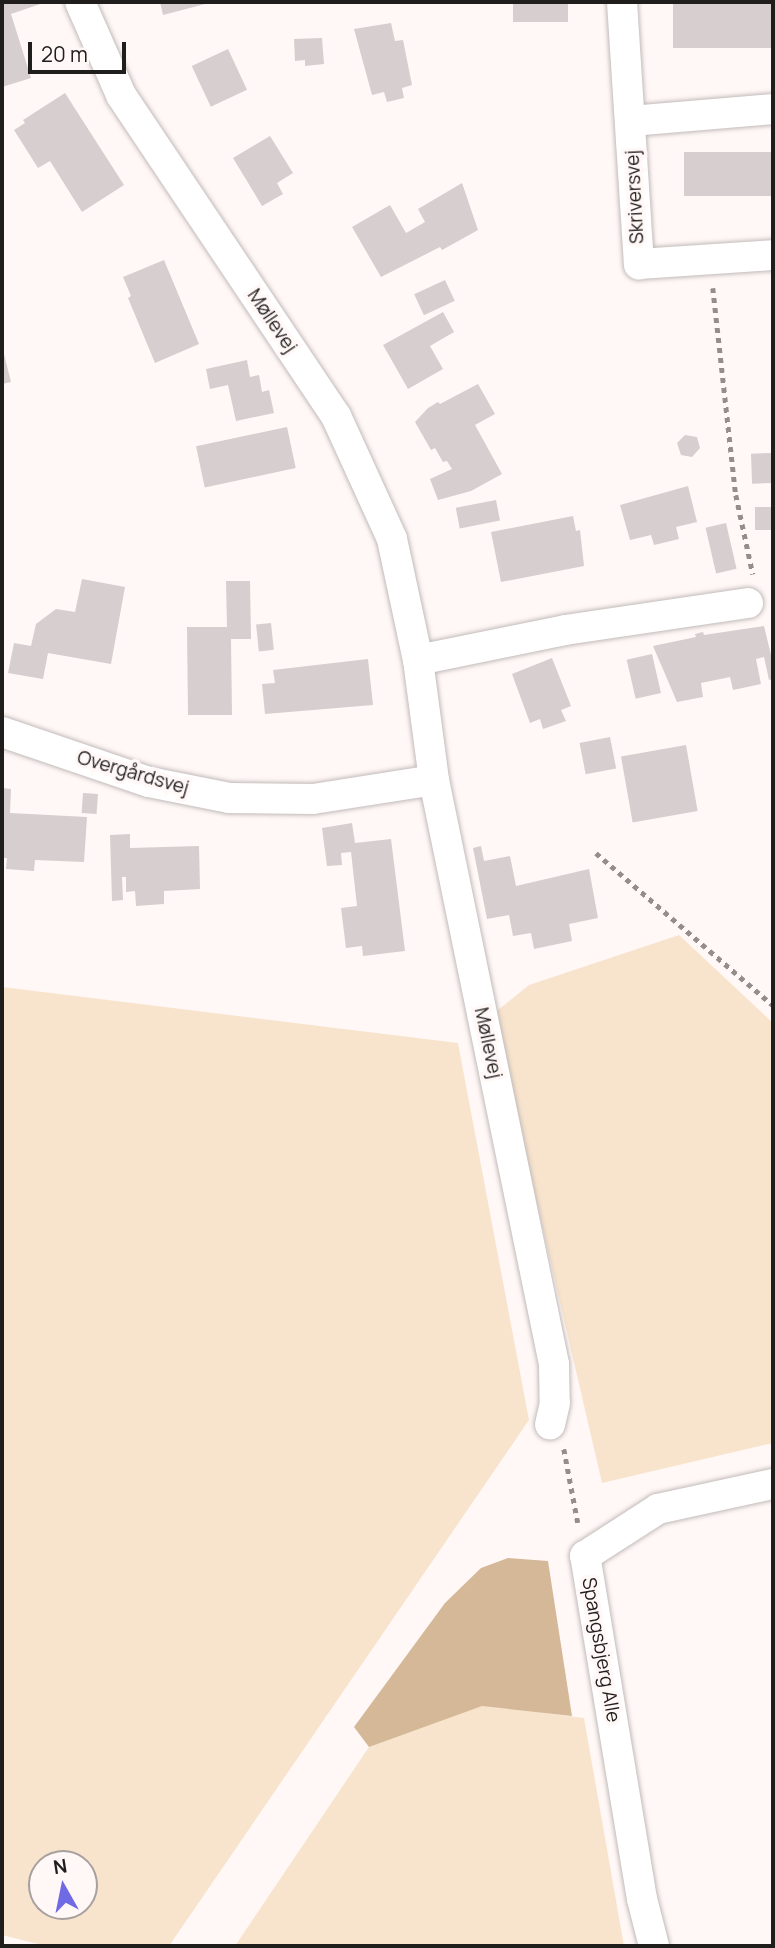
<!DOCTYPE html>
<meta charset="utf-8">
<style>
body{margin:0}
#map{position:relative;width:775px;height:1948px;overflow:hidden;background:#fff8f6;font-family:Manrope,sans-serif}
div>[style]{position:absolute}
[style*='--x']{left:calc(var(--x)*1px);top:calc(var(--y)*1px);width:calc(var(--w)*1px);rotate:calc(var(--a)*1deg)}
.green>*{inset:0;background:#f8e4cd}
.forest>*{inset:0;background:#d4b898}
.building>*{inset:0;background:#d6cecf;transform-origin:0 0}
.path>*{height:4.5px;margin-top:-2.25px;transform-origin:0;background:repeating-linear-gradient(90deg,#938d8c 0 5px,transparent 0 10px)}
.roads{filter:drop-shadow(0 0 2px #c2bbba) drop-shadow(0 0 2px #c2bbba)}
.minor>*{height:30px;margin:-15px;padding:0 15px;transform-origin:15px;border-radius:15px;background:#fff}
span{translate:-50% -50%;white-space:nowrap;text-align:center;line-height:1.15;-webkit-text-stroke:7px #fff8f6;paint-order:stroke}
.street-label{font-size:19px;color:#201d1d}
.frame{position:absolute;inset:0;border:4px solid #201d1d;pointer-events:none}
.north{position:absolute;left:28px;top:1850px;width:70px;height:70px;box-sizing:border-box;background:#fff8f6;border:2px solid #a6a09f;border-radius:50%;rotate:351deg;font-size:19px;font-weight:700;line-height:28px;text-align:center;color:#201d1d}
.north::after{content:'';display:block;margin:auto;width:24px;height:32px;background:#716ae5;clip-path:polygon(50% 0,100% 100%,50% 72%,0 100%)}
.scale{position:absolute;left:28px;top:42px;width:98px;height:32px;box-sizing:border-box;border:4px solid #201d1d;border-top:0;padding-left:9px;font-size:21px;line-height:24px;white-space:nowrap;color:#201d1d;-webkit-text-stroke:5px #fff8f6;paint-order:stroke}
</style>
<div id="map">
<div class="green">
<div style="clip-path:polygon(679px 935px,773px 1023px,773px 1443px,602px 1483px,493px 1014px,529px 985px)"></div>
<div style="clip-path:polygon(evenodd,2px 987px,458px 1043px,529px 1420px,169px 1946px,46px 1946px,2px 1935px,2px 987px,42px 1864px,84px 1864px,84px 1906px,42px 1906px,42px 1864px)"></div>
<div style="clip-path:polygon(476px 1704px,584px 1718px,624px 1946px,235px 1946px,369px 1747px)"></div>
</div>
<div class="forest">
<div style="clip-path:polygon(508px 1558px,548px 1561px,572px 1716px,482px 1706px,369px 1747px,354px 1727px,445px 1603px,481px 1568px)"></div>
</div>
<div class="building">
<div style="clip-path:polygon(2px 2px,46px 2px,11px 14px,31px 78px,2px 87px)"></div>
<div style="clip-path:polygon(160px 2px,209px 2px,209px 3px,163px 15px)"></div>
<div style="left:513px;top:2px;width:55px;height:20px"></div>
<div style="left:773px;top:2px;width:46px;height:100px;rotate:90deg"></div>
<div style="clip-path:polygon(391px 23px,395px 41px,403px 40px,412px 85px,402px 88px,404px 98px,387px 102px,384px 92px,372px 95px,354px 29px)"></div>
<div style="clip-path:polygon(322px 38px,324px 64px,305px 66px,305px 60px,295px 61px,294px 39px)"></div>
<div style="left:228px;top:49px;width:45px;height:40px;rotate:65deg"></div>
<div style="clip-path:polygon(65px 93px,124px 185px,82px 212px,50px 161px,38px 168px,14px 130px,25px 123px,23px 120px)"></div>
<div style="clip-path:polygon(270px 136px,293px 173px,277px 183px,283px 194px,262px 206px,233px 158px)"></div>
<div style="left:773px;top:152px;width:44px;height:89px;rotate:90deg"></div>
<div style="clip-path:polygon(462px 183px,478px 230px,442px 250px,440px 247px,381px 277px,352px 227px,390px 205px,406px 233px,425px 222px,418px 209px)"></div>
<div style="clip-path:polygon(164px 260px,199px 344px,155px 363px,128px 298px,131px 296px,123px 277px)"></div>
<div style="left:445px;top:280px;width:23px;height:34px;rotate:65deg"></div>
<div style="clip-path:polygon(443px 312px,454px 332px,430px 346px,443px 369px,408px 389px,383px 345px)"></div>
<div style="clip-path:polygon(3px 350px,11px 382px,2px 384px,2px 351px)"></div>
<div style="clip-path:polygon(247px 360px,250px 377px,259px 375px,262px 392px,269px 390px,274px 413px,236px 421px,228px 385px,210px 389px,206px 369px)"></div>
<div style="clip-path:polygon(478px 384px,495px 414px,475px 425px,502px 474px,471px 491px,438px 500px,430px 479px,452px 469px,447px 461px,443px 462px,435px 448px,431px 450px,415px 422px,428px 408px,438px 402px,440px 404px)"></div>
<div style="left:287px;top:427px;width:42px;height:93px;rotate:78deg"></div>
<div style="clip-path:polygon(685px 435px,697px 437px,700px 448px,692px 457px,681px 455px,677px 443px)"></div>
<div style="left:772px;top:453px;width:30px;height:21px;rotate:88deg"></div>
<div style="clip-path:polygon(688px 486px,697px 522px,676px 527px,679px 539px,654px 545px,651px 535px,630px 540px,620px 505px)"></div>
<div style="left:496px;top:500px;width:21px;height:41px;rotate:79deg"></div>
<div style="left:773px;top:507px;width:23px;height:18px;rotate:90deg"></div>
<div style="clip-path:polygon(573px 516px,576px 531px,580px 530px,584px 566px,501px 582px,491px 532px)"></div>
<div style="left:726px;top:523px;width:47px;height:21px;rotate:77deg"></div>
<div style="clip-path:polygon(82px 579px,125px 587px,111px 664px,48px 653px,43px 679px,8px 673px,14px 643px,31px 646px,36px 624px,56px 609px,75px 612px)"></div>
<div style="clip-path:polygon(226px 581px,250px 581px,251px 639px,231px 639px,232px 715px,188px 715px,187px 627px,227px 627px)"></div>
<div style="left:271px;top:623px;width:27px;height:15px;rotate:84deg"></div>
<div style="clip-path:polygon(764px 626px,771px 655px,773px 654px,773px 679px,769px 680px,764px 657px,756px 659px,761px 684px,733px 690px,730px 677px,701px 683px,703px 697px,677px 702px,653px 646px,696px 637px,695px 634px,703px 632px,704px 635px)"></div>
<div style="left:652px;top:654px;width:40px;height:26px;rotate:77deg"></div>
<div style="clip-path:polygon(552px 658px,571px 706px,561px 710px,566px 721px,543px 729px,540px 719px,530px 723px,512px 674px)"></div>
<div style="clip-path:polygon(368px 659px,373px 705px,265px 714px,262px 684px,275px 683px,273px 670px)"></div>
<div style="left:610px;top:737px;width:32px;height:31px;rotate:79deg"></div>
<div style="left:686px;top:745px;width:67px;height:66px;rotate:80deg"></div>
<div style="clip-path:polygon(2px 788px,11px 789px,10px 813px,87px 817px,84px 862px,35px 860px,34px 871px,6px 869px,7px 858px,2px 858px)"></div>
<div style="left:83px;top:793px;width:15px;height:20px;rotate:4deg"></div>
<div style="clip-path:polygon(352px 823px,355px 843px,391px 839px,405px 951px,363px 956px,362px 946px,346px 948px,341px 908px,357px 906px,351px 852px,341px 853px,342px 865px,327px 866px,322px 828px)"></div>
<div style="clip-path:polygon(130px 834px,130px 848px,199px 846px,200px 889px,164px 891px,164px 904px,136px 906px,135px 891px,126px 892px,126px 877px,122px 877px,123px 900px,112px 901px,110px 835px)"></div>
<div style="clip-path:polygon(481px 846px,484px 861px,510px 856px,516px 886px,589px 869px,598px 918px,569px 924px,572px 941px,534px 949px,531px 933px,513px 936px,509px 915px,487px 919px,473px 848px)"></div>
</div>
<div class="path">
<div style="--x:713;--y:288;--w:208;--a:83.7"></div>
<div style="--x:736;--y:495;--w:81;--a:77.9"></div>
<div style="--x:596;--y:853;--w:233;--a:40.7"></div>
<div style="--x:564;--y:1449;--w:75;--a:79.3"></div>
</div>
<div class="roads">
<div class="minor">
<div style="--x:80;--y:2;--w:102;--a:66.2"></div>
<div style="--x:121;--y:95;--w:386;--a:56.2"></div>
<div style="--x:336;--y:416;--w:135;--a:65.5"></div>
<div style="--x:392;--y:539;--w:124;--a:77.9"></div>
<div style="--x:418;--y:660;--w:121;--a:82.4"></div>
<div style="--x:434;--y:780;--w:596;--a:78.39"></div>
<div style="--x:554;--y:1364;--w:39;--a:89"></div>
<div style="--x:555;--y:1403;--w:22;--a:103"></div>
<div style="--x:622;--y:2;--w:263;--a:86.3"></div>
<div style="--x:639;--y:264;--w:134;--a:-3.8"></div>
<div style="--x:631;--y:121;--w:143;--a:-4.8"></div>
<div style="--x:418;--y:660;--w:150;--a:-11.5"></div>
<div style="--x:565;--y:630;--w:185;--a:-8.4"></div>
<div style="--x:2;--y:732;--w:155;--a:18.8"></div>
<div style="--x:149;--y:782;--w:82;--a:11.3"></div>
<div style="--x:229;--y:798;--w:84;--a:0.7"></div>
<div style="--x:313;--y:799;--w:122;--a:-8.9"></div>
<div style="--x:654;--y:1946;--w:49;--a:-104.3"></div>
<div style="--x:642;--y:1899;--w:348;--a:-99.4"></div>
<div style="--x:585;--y:1556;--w:87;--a:-32.8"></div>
<div style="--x:658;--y:1509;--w:118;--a:-12.3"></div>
</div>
</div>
<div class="street-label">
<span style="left:635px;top:197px;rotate:-93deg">Skriversvej</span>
<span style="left:272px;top:321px;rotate:56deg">Møllevej</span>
<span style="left:133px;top:773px;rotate:16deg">Overgårdsvej</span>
<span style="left:488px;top:1043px;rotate:78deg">Møllevej</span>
<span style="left:601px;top:1650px;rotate:80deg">Spangsbjerg Alle</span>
</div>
<div class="frame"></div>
<div class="north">N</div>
<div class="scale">20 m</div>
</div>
